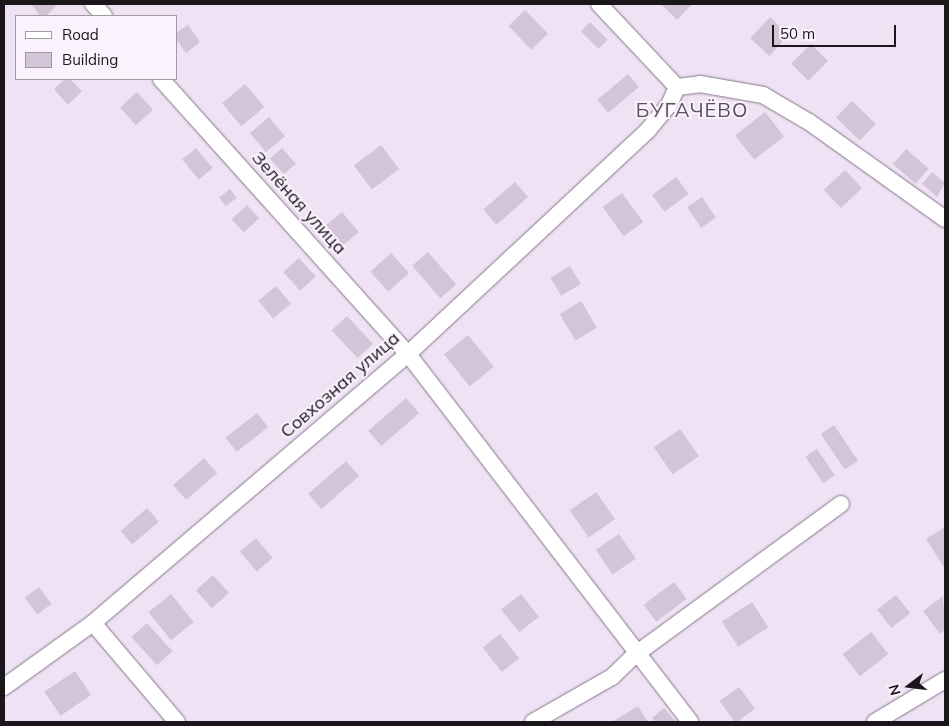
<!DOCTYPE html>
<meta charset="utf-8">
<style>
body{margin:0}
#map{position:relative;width:949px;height:726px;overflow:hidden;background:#f0e2f5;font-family:Mulish,sans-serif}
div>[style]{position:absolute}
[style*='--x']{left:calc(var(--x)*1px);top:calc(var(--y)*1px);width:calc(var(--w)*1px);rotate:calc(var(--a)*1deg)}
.building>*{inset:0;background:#d3c5d7;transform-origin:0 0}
.roads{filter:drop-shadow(0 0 1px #847788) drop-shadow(0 0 1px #847788)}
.minor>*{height:16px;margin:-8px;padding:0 8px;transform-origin:8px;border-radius:8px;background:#fff}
span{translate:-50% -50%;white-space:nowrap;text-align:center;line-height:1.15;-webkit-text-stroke:4px #faf2fd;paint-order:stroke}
.street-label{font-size:18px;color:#1a161c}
.quarter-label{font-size:20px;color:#5c5060;letter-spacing:1px}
.frame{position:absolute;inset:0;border:5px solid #1a161c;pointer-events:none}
.legend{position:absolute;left:15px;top:15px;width:162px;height:65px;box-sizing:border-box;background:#faf2fd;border:1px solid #a09aa3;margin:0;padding:6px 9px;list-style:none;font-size:15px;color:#1a161c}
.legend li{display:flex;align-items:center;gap:10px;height:25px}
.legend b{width:25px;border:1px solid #a09aa3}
.north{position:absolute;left:884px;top:661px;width:50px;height:50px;-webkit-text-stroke:4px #faf2fd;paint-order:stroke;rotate:255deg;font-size:14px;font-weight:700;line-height:20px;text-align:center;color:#1a161c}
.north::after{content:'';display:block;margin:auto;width:18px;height:22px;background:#1a161c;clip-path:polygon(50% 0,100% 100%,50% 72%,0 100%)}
.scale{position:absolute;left:772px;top:25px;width:124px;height:22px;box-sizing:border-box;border:2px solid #1a161c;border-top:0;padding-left:6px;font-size:15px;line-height:18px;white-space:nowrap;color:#1a161c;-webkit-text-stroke:4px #faf2fd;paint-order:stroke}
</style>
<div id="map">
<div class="building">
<div style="clip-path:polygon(31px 4px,58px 4px,46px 16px,40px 16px)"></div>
<div style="clip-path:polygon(661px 4px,692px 4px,677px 20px)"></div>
<div style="left:525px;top:10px;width:33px;height:23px;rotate:46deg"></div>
<div style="left:770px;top:17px;width:26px;height:29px;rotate:43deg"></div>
<div style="left:590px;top:22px;width:25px;height:13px;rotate:45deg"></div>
<div style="clip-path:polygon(188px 25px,200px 42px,186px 53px,176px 39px,176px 33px)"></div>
<div style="left:811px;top:44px;width:24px;height:28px;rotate:45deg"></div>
<div style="left:628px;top:74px;width:17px;height:40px;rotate:50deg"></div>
<div style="clip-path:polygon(65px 79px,70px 79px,82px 91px,68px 105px,54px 89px)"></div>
<div style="left:245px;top:84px;width:30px;height:30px;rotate:50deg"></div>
<div style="left:137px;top:92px;width:24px;height:23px;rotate:48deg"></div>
<div style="left:852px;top:101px;width:33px;height:23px;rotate:44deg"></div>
<div style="left:765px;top:112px;width:31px;height:38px;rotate:52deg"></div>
<div style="left:269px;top:117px;width:25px;height:25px;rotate:50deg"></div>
<div style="left:381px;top:145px;width:30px;height:34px;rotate:53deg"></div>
<div style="left:196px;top:148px;width:26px;height:18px;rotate:50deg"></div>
<div style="left:282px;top:148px;width:21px;height:16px;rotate:49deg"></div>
<div style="left:906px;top:149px;width:30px;height:20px;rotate:41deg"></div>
<div style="left:845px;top:170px;width:25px;height:29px;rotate:47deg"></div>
<div style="clip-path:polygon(932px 172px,945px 183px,937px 197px,922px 184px)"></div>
<div style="left:676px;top:177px;width:21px;height:30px;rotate:53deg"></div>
<div style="left:515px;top:182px;width:20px;height:42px;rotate:49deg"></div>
<div style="left:230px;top:189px;width:11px;height:14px;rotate:52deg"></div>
<div style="left:622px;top:193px;width:36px;height:24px;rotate:54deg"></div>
<div style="left:702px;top:197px;width:25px;height:18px;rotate:56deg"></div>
<div style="left:247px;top:205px;width:18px;height:21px;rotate:47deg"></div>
<div style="left:342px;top:212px;width:26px;height:21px;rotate:50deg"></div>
<div style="left:428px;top:252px;width:43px;height:21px;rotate:49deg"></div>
<div style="left:391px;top:253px;width:27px;height:28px;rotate:48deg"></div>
<div style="left:299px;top:258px;width:25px;height:21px;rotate:48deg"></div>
<div style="left:570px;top:266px;width:21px;height:23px;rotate:59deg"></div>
<div style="left:276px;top:286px;width:23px;height:23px;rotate:50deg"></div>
<div style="left:581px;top:301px;width:31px;height:25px;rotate:59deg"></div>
<div style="left:347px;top:316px;width:38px;height:21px;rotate:47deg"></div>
<div style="left:468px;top:335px;width:41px;height:31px;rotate:51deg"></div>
<div style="left:406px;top:398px;width:20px;height:50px;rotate:49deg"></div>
<div style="left:257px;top:413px;width:18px;height:40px;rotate:52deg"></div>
<div style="left:834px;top:425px;width:43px;height:16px;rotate:56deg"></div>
<div style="left:680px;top:429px;width:33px;height:32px;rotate:55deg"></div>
<div style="left:817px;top:449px;width:32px;height:14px;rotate:56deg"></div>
<div style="left:204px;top:458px;width:20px;height:41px;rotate:49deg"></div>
<div style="left:346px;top:461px;width:20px;height:50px;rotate:49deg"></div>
<div style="left:596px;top:492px;width:33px;height:32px;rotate:55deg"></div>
<div style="left:147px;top:508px;width:18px;height:35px;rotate:49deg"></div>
<div style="clip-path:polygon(945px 527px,945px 569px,926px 539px)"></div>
<div style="left:619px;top:534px;width:30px;height:28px;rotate:56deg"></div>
<div style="left:256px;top:538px;width:26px;height:21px;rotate:50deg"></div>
<div style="left:213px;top:575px;width:24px;height:23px;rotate:48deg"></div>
<div style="left:674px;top:582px;width:21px;height:38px;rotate:53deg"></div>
<div style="left:39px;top:587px;width:21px;height:18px;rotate:53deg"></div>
<div style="left:171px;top:594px;width:36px;height:29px;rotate:51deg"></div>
<div style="left:521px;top:594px;width:29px;height:25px;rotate:52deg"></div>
<div style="left:896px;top:595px;width:23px;height:24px;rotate:52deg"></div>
<div style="clip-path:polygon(943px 596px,945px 630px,940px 634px,923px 611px)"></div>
<div style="left:752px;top:602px;width:30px;height:36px;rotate:57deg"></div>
<div style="left:147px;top:623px;width:38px;height:21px;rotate:48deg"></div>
<div style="left:871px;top:632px;width:28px;height:36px;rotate:52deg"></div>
<div style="left:500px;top:634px;width:31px;height:22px;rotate:52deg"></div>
<div style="left:75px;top:671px;width:29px;height:37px;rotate:56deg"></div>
<div style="left:739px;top:687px;width:27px;height:24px;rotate:54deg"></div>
<div style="clip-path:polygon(638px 706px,648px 722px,612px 722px)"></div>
<div style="clip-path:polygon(664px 708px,676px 722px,656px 722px,652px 718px)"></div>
</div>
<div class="roads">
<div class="minor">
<div style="--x:93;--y:4;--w:16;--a:47"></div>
<div style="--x:599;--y:4;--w:114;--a:46.8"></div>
<div style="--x:677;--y:87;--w:23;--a:-7"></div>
<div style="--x:700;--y:84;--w:64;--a:9.9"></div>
<div style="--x:763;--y:95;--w:53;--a:30.4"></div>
<div style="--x:809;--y:122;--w:167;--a:35.5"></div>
<div style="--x:161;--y:79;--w:370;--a:48.1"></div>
<div style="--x:408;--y:354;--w:464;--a:52.5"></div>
<div style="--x:93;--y:623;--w:130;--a:49.7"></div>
<div style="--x:4;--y:687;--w:110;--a:-35.7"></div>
<div style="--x:93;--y:623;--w:414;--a:-40.5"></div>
<div style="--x:408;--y:354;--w:328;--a:-43"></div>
<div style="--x:648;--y:130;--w:33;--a:-50"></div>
<div style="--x:669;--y:105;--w:20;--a:-66"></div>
<div style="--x:533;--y:722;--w:91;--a:-29.7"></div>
<div style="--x:612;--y:677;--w:33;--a:-44"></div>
<div style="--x:636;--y:654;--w:254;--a:-36.2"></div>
<div style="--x:875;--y:722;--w:82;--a:-31"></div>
</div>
</div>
<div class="street-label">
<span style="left:299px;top:203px;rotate:48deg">Зелёная улица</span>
<span style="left:340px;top:385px;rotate:-41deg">Совхозная улица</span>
</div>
<div class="quarter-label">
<span style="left:692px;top:109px">БУГАЧЁВО</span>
</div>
<div class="frame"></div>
<ul class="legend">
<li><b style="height:6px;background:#fff"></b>Road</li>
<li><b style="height:14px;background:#d3c5d7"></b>Building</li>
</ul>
<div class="north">N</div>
<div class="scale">50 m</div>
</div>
